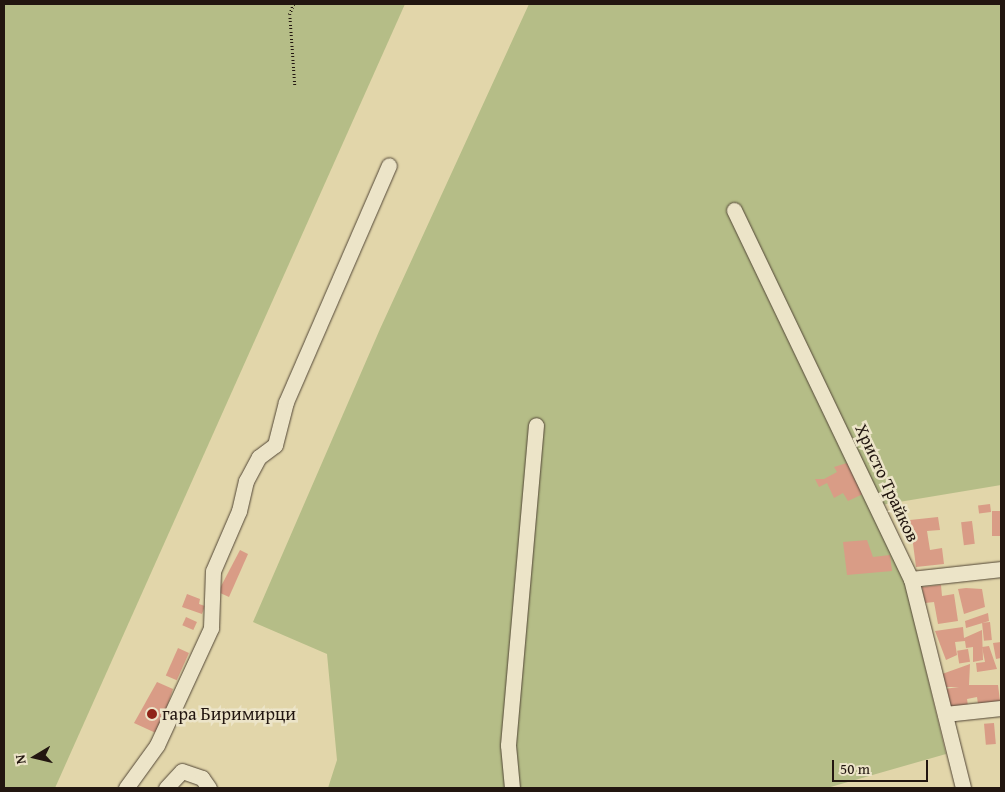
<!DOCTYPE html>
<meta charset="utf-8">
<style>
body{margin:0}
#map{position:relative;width:1005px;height:792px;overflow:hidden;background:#e2d6aa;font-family:"Gentium Book Plus",serif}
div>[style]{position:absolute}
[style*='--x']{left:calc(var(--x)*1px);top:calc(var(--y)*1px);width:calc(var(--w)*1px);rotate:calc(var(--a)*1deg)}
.green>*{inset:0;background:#b5bd87}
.building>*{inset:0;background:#d99c86;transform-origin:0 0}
.path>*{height:2.5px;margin-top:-1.25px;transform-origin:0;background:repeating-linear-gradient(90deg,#221610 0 1px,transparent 0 3.5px)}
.roads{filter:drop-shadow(0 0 1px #524636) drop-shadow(0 0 1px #524636)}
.minor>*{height:15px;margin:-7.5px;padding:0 7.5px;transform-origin:7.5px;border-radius:7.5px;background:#ece4c8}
.dots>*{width:14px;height:14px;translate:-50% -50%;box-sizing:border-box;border:2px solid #ece4c8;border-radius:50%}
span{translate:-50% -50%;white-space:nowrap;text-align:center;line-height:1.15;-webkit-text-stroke:5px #ece4c8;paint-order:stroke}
.street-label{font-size:18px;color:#221610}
.poi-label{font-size:18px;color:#221610}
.left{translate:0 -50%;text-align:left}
.frame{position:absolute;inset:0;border:5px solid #221610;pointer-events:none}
.north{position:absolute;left:10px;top:732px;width:50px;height:50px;-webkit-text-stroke:4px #ece4c8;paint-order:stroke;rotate:261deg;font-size:14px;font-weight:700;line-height:20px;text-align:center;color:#221610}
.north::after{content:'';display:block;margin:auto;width:18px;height:22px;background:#221610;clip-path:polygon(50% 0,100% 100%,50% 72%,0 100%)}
.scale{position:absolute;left:832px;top:760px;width:96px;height:22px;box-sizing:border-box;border:2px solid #221610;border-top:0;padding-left:6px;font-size:15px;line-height:18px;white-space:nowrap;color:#221610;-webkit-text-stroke:4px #ece4c8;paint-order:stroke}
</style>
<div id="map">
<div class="green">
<div style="clip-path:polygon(4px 4px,405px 4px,55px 788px,4px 788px)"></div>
<div style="clip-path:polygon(529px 4px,1001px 4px,1001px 485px,869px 507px,905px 583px,946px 754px,827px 788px,328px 788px,337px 760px,327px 654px,253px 622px,380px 329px)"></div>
</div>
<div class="building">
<div style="clip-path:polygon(850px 462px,865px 493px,848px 501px,843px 493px,834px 498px,827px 483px,819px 487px,815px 479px,824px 479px,837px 472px,834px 467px)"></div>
<div style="left:990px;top:504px;width:8px;height:12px;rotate:83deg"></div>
<div style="left:1001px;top:511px;width:25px;height:9px;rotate:90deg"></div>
<div style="clip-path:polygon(938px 517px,940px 530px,927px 531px,930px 550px,942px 548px,944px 564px,916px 567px,910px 520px)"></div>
<div style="left:972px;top:521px;width:23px;height:11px;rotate:83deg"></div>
<div style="clip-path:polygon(867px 540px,873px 557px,890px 555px,892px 571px,847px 575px,843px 542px)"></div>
<div style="clip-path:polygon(240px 550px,248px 554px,229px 597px,218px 592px)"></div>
<div style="clip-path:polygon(941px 585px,942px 596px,954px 594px,958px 621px,938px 624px,934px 602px,925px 603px,922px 587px)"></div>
<div style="clip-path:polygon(966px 588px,982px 589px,985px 607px,964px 614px,958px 589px)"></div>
<div style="clip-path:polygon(187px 594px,200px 599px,199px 604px,205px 606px,202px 614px,182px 607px)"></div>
<div style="clip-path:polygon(988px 613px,989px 621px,966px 628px,965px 621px)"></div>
<div style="left:186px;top:617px;width:12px;height:9px;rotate:24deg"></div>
<div style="left:990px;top:622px;width:18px;height:8px;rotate:84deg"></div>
<div style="clip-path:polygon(963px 627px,964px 638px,982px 630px,983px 660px,973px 662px,973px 647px,966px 648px,965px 641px,955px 642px,957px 655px,946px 660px,935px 631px)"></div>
<div style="clip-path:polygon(1001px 642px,1001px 658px,996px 659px,993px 643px)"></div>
<div style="clip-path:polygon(989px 646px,997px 669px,977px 672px,976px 663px,985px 662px,982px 647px)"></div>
<div style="left:178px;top:648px;width:12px;height:30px;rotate:24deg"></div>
<div style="left:968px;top:649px;width:13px;height:11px;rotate:81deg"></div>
<div style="clip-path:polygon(970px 664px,969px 685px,998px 685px,1000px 701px,978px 704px,977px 697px,967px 699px,968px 706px,947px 709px,944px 689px,959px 687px,944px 687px,942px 674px)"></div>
<div style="clip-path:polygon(157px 682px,173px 689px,158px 734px,134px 723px)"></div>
<div style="left:994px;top:723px;width:21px;height:10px;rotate:85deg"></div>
</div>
<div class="path">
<div style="--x:294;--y:4;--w:11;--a:112"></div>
<div style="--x:290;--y:14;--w:71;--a:86"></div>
</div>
<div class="roads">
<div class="minor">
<div style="--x:734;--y:210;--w:409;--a:64.4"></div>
<div style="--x:911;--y:579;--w:215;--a:76"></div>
<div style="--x:911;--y:579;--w:91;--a:-6.3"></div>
<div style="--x:945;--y:714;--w:56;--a:-6.1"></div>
<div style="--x:126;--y:788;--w:53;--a:-54.2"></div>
<div style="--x:157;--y:745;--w:129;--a:-65.2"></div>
<div style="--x:211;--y:628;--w:57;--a:-88"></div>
<div style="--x:213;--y:571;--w:65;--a:-66.6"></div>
<div style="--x:239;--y:511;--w:31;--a:-77"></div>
<div style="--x:246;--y:481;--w:27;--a:-62"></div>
<div style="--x:259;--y:457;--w:20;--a:-37"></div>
<div style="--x:275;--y:445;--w:44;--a:-75.7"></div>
<div style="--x:286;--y:402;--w:258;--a:-66.5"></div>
<div style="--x:166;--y:788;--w:23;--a:-47"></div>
<div style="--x:182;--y:771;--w:21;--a:19"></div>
<div style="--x:202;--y:778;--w:12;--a:55"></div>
<div style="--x:512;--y:788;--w:43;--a:-95.3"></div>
<div style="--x:508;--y:745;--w:321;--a:-85"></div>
</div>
</div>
<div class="dots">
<div style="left:152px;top:714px;background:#8f2418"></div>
</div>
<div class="street-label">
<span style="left:887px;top:483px;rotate:65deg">Христо Трайков</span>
</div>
<div class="poi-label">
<span class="left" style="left:162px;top:714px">гара Биримирци</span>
</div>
<div class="frame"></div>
<div class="north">N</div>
<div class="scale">50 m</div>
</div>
